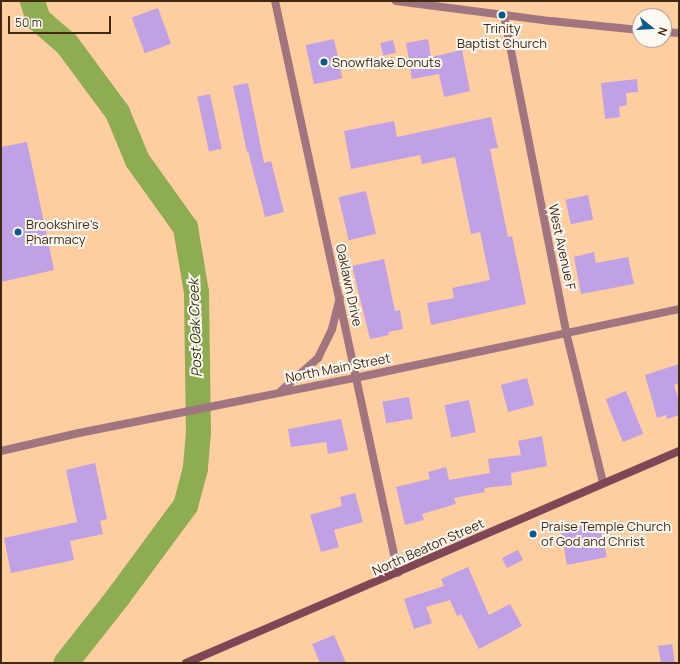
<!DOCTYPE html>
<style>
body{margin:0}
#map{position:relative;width:680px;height:664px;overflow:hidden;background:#fecda0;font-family:Manrope,sans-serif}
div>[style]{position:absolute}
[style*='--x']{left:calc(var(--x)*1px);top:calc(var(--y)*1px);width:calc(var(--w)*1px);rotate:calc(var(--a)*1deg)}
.river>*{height:25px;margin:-12.5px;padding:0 12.5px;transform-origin:12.5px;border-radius:12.5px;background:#8eac51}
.building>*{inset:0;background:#c0a1e6;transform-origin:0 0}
.minor>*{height:8px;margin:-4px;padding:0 4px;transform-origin:4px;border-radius:4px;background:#a0757f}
.tertiary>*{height:8px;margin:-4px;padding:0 4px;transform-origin:4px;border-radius:4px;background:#a0757f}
.secondary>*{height:8px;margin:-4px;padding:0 4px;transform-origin:4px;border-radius:4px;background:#814655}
.dots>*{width:11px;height:11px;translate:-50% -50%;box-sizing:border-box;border:2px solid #fef8f2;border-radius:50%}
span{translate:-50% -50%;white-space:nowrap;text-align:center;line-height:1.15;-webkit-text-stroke:4px #fef8f2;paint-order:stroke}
.poi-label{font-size:13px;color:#402911}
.left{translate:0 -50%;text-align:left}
.street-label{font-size:13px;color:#402911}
.water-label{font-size:14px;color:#28340e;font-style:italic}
.frame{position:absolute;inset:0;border:2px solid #402911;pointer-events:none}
.north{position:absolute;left:632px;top:8px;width:40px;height:40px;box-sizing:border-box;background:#fef8f2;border:1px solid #b2a598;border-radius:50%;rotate:108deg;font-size:11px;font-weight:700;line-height:16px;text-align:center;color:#402911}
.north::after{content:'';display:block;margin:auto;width:14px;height:18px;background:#0a5a8d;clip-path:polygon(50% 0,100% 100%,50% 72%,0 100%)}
.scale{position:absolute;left:8px;top:16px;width:103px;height:18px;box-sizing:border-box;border:2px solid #402911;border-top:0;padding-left:5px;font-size:12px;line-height:14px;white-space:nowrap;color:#402911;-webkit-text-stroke:3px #fef8f2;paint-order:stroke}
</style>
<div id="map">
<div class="river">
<div style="--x:32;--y:1;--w:19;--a:72"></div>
<div style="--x:38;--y:19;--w:37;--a:41"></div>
<div style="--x:66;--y:43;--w:86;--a:53.5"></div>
<div style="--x:117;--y:112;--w:52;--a:67.4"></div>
<div style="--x:137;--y:160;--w:82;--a:54.4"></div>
<div style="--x:185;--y:227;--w:66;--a:80.4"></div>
<div style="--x:196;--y:292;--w:140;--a:89.2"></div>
<div style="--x:198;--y:432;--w:36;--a:95"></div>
<div style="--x:195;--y:468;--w:38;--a:105"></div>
<div style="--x:185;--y:505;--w:113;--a:126.4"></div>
<div style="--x:118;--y:596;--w:85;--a:128.3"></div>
</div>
<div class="building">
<div style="left:158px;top:8px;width:38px;height:28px;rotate:70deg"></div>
<div style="left:334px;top:39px;width:40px;height:29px;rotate:78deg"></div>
<div style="clip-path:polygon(428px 39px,431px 57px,462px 50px,470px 91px,444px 97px,439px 74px,412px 79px,406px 43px)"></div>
<div style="left:393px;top:40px;width:13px;height:13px;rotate:77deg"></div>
<div style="clip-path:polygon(637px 79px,638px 92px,626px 93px,627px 105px,619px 107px,620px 117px,605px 119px,601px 83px)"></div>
<div style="clip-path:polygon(248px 83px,264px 163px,271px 161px,284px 212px,265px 217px,248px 151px,247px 152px,233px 86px)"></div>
<div style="left:210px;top:94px;width:56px;height:13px;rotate:78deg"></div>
<div style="clip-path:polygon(491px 117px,498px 148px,490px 149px,508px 237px,512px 236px,526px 304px,431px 325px,427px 303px,454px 298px,452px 288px,490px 280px,480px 232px,471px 234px,455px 157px,422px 164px,420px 155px,351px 169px,344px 131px,394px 121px,397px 137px)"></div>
<div style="clip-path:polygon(27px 142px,54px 270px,1px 282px,1px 147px)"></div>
<div style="left:366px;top:191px;width:44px;height:28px;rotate:77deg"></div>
<div style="left:588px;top:195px;width:25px;height:23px;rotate:78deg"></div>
<div style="clip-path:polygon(594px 252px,596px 263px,628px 257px,634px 284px,581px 294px,574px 257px)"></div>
<div style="clip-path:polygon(384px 259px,395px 311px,400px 310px,403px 329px,388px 332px,389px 335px,370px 339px,352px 266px)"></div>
<div style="clip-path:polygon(679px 364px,679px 383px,674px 385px,679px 401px,679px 415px,667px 419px,666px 415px,657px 418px,645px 375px)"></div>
<div style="left:527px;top:378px;width:28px;height:27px;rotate:75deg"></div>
<div style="left:626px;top:391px;width:46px;height:22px;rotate:68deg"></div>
<div style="left:409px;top:397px;width:22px;height:27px;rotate:80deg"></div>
<div style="left:469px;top:400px;width:33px;height:25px;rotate:78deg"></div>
<div style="clip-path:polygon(341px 419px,348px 450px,328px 454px,326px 442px,291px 447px,288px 429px)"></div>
<div style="clip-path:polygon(542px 436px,547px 466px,511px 473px,512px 485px,484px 488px,485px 492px,454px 498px,456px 504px,422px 514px,424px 520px,405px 525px,396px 487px,430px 479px,428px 472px,446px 467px,449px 480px,490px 473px,488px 459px,521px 455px,518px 441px)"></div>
<div style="clip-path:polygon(95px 463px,107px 519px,100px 521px,103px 534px,70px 541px,74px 560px,11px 573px,4px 538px,77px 522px,66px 470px)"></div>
<div style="clip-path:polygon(355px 493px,363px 522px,334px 530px,339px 547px,321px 552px,310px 515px,342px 506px,340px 497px)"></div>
<div style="clip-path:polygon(587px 525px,587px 528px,600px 526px,607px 557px,567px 565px,561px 530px)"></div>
<div style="left:518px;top:550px;width:11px;height:18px;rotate:63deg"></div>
<div style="clip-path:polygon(468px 567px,489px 615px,510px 604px,522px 626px,479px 649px,461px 614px,457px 616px,450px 600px,426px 607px,432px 623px,414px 629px,404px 599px,444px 586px,441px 579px)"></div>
<div style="clip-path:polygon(334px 635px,346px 663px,320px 663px,312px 644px)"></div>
<div style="clip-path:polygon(672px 644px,675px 663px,661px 663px,658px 646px)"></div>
</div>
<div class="minor">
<div style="--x:504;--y:15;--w:323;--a:78.9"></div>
<div style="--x:566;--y:332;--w:155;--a:76.2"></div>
<div style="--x:281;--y:391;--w:50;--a:-41.7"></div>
<div style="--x:318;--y:358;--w:32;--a:-64"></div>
<div style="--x:332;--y:329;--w:32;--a:-76"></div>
<div style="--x:1;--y:451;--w:80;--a:-13"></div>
<div style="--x:79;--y:433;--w:281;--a:-11.3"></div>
<div style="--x:355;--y:378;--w:331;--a:-12"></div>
</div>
<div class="tertiary">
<div style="--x:275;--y:1;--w:585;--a:77.86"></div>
<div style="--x:396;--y:1;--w:156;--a:7.4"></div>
<div style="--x:551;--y:21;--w:89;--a:5.8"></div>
<div style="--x:664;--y:32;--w:15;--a:4"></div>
</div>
<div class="secondary">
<div style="--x:186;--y:663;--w:537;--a:-23.27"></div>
</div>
<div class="dots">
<div style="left:502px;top:15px;background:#0a5a8d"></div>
<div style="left:324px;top:62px;background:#0a5a8d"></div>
<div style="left:18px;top:232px;background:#0a5a8d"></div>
<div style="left:533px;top:534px;background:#0a5a8d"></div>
</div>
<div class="poi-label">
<span style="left:502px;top:36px">Trinity<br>Baptist Church</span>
<span class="left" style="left:332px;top:62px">Snowflake Donuts</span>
<span class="left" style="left:26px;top:232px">Brookshire's<br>Pharmacy</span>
<span class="left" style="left:541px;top:534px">Praise Temple Church<br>of God and Christ</span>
</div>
<div class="street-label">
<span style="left:562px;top:247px;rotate:78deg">West Avenue F</span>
<span style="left:349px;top:285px;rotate:78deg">Oaklawn Drive</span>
<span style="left:338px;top:368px;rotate:-11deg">North Main Street</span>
<span style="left:428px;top:547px;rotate:-24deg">North Beaton Street</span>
</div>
<div class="water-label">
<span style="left:195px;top:328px;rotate:-92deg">Post Oak Creek</span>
</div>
<div class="frame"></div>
<div class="north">N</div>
<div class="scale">50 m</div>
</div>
